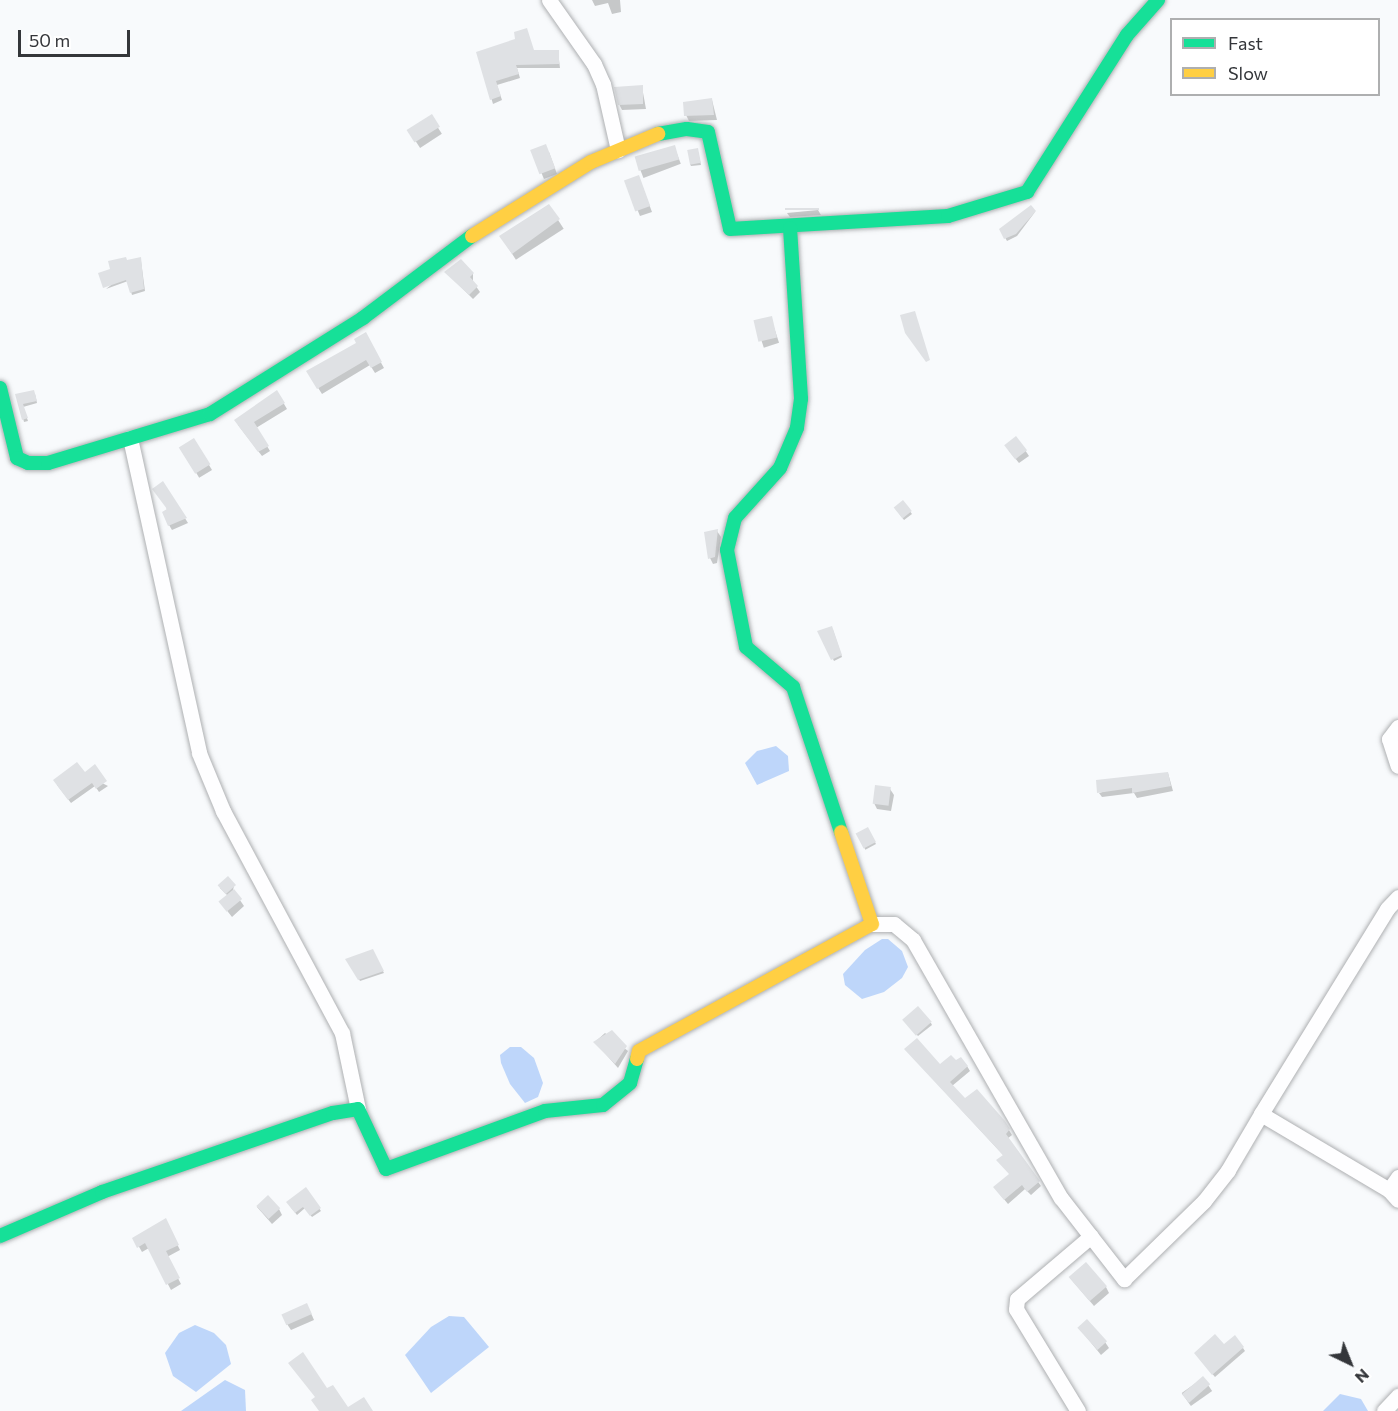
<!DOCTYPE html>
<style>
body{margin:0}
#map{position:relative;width:1398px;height:1411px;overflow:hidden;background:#f8fafc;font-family:Commissioner,sans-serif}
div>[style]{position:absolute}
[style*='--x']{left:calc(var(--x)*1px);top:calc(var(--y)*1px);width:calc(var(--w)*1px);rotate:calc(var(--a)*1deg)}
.water>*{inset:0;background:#bed6fa}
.shadow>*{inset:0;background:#0003;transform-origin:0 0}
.building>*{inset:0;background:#dfe1e4;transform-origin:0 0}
.roads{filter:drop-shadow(0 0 2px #aeb0b2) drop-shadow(0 0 2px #aeb0b2)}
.street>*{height:15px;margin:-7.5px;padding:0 7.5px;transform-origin:7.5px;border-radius:7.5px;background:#fefeff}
.fast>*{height:14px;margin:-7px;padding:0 7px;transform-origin:7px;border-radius:7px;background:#16e098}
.slow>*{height:14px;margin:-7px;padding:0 7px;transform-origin:7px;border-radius:7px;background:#ffcf43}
span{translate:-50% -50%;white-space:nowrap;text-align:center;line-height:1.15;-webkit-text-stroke:6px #fff;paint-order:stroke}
.legend{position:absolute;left:1170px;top:18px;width:210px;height:78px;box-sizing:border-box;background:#fff;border:2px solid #aeafb0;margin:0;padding:8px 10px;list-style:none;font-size:18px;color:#34363a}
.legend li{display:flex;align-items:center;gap:12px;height:30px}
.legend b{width:30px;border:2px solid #aeafb0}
.north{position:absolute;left:1320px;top:1333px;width:60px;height:60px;-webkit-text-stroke:4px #fff;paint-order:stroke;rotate:137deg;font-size:16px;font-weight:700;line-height:24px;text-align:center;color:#34363a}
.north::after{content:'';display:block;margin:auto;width:21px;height:27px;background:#34363a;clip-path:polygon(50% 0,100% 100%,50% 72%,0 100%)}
.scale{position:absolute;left:18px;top:30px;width:112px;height:27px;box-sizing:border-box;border:3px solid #34363a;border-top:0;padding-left:8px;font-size:18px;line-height:21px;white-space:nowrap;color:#34363a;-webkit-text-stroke:4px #fff;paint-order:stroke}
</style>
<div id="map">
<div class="water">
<div style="clip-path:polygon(776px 746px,788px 756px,789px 771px,757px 785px,745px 763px,757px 751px)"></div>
<div style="clip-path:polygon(882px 939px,888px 939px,902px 951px,908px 967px,902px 978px,884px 992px,862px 999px,845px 985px,843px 974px,865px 950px)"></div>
<div style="clip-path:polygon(510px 1047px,521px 1047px,534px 1058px,543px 1083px,538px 1097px,525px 1103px,510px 1084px,501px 1063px,500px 1055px)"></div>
<div style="clip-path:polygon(449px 1316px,464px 1317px,489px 1347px,431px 1393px,405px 1355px,431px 1327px)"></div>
<div style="clip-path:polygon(195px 1325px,214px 1333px,226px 1345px,231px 1364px,196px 1392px,173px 1376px,165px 1353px,179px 1333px)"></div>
<div style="clip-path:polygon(225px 1380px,245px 1390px,246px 1411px,181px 1411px)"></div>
<div style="clip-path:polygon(1340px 1394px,1361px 1399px,1368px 1411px,1323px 1411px)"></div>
</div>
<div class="shadow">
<div style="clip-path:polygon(592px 0,620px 0,621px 12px,612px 14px,608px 3px,595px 6px)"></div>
<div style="clip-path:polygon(534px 51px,558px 51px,560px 68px,517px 68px,520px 78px,497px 85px,502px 100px,493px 104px,478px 53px)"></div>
<div style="clip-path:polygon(642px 87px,646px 109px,622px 110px,619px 104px)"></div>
<div style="clip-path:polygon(712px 100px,717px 120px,689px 121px,686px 115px)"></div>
<div style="left:431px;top:117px;width:20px;height:26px;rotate:57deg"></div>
<div style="left:674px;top:146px;width:19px;height:40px;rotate:69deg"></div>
<div style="clip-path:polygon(532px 151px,549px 152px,557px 174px,544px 179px)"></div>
<div style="clip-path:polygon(698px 152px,701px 165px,691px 166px,690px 164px)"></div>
<div style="clip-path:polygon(626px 182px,641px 183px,652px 212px,640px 216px)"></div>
<div style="left:549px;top:206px;width:27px;height:57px;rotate:57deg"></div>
<div style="clip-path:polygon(818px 210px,821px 215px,790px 217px,787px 213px)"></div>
<div style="clip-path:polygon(1035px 212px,1017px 236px,1007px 241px,1001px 230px)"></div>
<div style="clip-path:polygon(141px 261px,145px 291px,132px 295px,128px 281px,106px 289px)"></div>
<div style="clip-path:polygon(460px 261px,473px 274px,473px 282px,480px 292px,473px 299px,446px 272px)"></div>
<div style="left:771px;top:318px;width:26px;height:16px;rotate:72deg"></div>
<div style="clip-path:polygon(365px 334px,384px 368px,375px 373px,370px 365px,322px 394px,308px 372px,358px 343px)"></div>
<div style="clip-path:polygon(277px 392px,287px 409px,256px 428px,270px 451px,262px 456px,238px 425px)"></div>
<div style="clip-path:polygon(35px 394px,37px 403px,23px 407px,28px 421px,24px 422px,17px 395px)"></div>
<div style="left:194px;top:440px;width:35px;height:15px;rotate:59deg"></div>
<div style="clip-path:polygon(1025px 450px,1029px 456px,1019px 463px,1009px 451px)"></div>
<div style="clip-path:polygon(163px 483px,188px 523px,172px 530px,169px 525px)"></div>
<div style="left:903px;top:502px;width:15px;height:10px;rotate:53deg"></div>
<div style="clip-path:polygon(717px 531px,721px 537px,717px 563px,713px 564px,710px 558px)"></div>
<div style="clip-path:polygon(833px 630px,842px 657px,834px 661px,819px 632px)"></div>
<div style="clip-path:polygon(1168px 773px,1173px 791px,1137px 798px,1134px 793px,1102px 797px,1099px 793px)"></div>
<div style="clip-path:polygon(84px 774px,108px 786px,99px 792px,95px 786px,71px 803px,57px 785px)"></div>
<div style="clip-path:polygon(890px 789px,894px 795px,891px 811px,877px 809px,874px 803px)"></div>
<div style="left:868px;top:829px;width:17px;height:12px;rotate:62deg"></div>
<div style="clip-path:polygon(234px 886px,233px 890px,244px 906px,232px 917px,221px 903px,228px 896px,220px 888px)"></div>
<div style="clip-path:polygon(372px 951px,384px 973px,360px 981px,348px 960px)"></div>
<div style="clip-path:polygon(905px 1022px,931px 1023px,932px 1025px,918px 1036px)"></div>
<div style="clip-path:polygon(605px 1033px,628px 1051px,618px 1068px,595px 1042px)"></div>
<div style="clip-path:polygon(909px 1053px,940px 1066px,956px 1062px,967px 1066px,970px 1071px,952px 1086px,965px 1100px,1004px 1122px,1012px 1135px,1007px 1139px,1041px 1186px,1031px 1195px,1025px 1189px,1008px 1204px,998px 1192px,1010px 1175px,1004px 1156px)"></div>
<div style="clip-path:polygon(305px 1189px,321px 1211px,312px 1217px,305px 1208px,297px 1215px,289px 1205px)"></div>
<div style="clip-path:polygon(257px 1207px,279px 1209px,282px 1215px,272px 1224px)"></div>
<div style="clip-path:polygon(168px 1226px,180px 1250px,167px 1257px,181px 1284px,171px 1290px,149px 1248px,142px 1252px,134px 1238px)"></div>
<div style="clip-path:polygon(1070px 1278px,1106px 1287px,1109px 1293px,1094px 1306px)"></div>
<div style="clip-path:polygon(310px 1311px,314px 1320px,291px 1330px,287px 1324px)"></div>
<div style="clip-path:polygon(1079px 1328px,1105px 1342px,1109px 1348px,1101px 1355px)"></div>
<div style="clip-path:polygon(1243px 1348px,1245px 1351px,1215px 1377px,1198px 1357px)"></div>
<div style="left:1203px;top:1378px;width:16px;height:26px;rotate:55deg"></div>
</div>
<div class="building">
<div style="clip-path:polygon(527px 28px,534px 50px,559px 50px,559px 64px,516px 65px,519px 74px,496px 81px,501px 96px,490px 100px,476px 52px,515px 39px,514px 32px)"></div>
<div style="clip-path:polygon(643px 85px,643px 104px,618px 105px,614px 87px)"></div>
<div style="clip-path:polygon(712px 98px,714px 115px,684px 116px,683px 102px)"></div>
<div style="left:432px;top:114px;width:15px;height:30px;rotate:58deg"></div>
<div style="left:546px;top:144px;width:26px;height:17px;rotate:69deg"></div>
<div style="left:675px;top:145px;width:15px;height:42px;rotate:74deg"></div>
<div style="left:698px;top:148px;width:15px;height:11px;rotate:79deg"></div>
<div style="left:639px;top:175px;width:33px;height:16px;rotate:70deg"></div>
<div style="clip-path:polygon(549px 204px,560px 219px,512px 254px,499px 236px)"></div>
<div style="clip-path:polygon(1031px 205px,1036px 211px,1016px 234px,1004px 239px,999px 229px)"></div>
<div style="left:819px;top:208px;width:2px;height:34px;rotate:90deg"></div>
<div style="clip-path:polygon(126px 257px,127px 260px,141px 257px,144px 289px,130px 293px,126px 280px,103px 288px,98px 273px,110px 269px,108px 261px)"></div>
<div style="clip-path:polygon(461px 259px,474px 273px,470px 277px,478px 286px,469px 295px,444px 272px)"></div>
<div style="clip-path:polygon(915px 311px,930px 360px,926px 362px,905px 333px,900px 315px)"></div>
<div style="left:772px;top:316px;width:22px;height:19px;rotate:77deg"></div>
<div style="clip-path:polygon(366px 332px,382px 362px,371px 368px,366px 360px,317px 389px,306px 371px,356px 343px,354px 339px)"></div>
<div style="clip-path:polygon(34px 390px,37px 401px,23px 404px,28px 418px,22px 420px,15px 394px)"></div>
<div style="clip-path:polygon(277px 390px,285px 403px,254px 422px,269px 446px,258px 452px,234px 420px)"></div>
<div style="left:1016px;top:436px;width:18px;height:15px;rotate:52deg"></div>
<div style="left:194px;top:438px;width:31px;height:18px;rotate:58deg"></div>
<div style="clip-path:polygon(163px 481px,187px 518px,168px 526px,162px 512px,167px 509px,152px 489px)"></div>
<div style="left:903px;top:500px;width:14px;height:12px;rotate:51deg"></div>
<div style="clip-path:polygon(718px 529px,715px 557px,708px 559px,704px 532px)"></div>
<div style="clip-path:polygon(832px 626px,842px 655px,831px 660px,817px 631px)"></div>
<div style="clip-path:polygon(77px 762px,85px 772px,95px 764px,107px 781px,96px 789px,92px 783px,68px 800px,53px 780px)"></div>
<div style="clip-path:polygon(1168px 772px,1171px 786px,1132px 793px,1132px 788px,1097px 793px,1096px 780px)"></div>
<div style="left:875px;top:785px;width:16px;height:19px;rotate:7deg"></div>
<div style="left:868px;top:827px;width:17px;height:14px;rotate:62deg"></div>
<div style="left:228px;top:876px;width:12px;height:14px;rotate:48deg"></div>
<div style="left:234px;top:889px;width:13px;height:20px;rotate:51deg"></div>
<div style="clip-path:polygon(373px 949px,384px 971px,358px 980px,345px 959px)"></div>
<div style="left:918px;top:1006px;width:21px;height:21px;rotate:49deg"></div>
<div style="clip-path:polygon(612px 1030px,627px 1046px,615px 1064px,593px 1042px)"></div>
<div style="clip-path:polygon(917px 1038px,940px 1064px,951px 1055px,956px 1060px,961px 1057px,968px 1066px,950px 1082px,965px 1098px,977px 1089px,1005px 1121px,1010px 1129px,1006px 1134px,1040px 1181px,1027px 1192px,1022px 1185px,1004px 1200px,993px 1187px,1009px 1174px,996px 1160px,1003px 1155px,904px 1049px)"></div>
<div style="clip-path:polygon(306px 1187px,321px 1208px,310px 1216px,303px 1207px,295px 1213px,286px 1202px)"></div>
<div style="left:268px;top:1195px;width:18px;height:16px;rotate:47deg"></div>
<div style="clip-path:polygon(166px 1218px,179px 1245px,166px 1251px,180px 1278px,166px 1285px,145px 1243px,137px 1248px,132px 1238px)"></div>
<div style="left:1086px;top:1262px;width:32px;height:23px;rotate:49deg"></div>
<div style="left:307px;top:1303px;width:12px;height:28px;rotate:66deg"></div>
<div style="left:1087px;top:1319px;width:30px;height:13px;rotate:48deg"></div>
<div style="clip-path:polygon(1215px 1334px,1224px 1344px,1235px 1335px,1244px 1347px,1212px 1375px,1194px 1353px)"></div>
<div style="clip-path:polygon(303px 1352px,327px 1388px,333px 1385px,348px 1407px,364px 1397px,373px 1411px,319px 1411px,311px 1400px,315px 1397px,288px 1363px)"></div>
<div style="left:1203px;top:1376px;width:11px;height:28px;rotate:49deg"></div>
</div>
<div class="roads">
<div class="street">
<div style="--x:549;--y:0;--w:78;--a:54.9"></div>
<div style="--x:594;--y:64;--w:22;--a:66"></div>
<div style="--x:603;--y:84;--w:68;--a:77.2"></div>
<div style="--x:130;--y:438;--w:322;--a:77.6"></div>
<div style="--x:199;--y:753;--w:63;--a:67.5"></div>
<div style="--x:223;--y:811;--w:252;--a:61.8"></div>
<div style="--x:342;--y:1033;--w:78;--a:78.1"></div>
<div style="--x:1398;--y:727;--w:15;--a:127"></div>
<div style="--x:1389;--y:739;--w:28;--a:72"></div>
<div style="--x:1398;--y:897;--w:16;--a:133"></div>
<div style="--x:1387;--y:909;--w:241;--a:121.6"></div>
<div style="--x:1261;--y:1114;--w:149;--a:30.7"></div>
<div style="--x:1389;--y:1190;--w:13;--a:48"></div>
<div style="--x:872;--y:924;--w:22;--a:0"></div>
<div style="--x:894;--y:924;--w:25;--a:40"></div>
<div style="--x:913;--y:940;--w:297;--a:60.2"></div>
<div style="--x:1061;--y:1198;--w:103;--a:52.1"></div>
<div style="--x:1124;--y:1279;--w:112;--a:-44.3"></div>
<div style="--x:1204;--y:1201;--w:39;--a:-52"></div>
<div style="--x:1228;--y:1170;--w:65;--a:-59.5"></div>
<div style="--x:1389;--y:1190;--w:16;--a:-55"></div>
<div style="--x:1078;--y:1411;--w:119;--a:-121.3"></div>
<div style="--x:1016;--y:1309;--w:10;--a:-84"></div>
<div style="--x:1017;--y:1299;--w:97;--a:-40.4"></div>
<div style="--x:1384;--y:1411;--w:21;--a:-47"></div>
</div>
<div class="fast">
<div style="--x:658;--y:134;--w:29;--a:-10"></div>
<div style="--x:687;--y:129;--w:21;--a:8"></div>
<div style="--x:708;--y:132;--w:99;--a:77.2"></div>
<div style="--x:730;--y:229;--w:218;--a:-3.4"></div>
<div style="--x:948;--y:216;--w:83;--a:-16.9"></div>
<div style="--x:1027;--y:192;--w:186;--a:-57.5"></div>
<div style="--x:1127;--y:35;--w:47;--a:-48.5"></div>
<div style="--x:790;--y:228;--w:171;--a:86.3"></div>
<div style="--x:801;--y:399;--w:29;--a:98"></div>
<div style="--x:797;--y:428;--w:43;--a:113"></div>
<div style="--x:780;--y:468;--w:67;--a:132"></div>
<div style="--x:735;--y:518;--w:33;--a:104"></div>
<div style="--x:727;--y:550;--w:99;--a:78.9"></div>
<div style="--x:746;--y:647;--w:62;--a:40.4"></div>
<div style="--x:793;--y:687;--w:153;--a:71.7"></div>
<div style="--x:0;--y:388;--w:72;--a:76.3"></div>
<div style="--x:17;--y:458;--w:12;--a:24"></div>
<div style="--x:28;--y:463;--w:20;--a:0"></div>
<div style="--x:48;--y:463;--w:169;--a:-16.8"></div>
<div style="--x:210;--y:414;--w:181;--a:-32.1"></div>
<div style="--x:363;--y:318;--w:136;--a:-37"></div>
<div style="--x:0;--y:1236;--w:111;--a:-23.3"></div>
<div style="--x:102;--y:1192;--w:244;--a:-18.9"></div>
<div style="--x:333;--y:1113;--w:25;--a:-9"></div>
<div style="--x:358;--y:1109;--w:66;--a:65"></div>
<div style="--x:386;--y:1169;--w:169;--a:-20"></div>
<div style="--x:545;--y:1111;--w:58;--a:-5.9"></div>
<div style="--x:603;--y:1105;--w:35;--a:-39"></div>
<div style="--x:630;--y:1083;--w:25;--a:-74"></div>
</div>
<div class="slow">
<div style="--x:472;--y:236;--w:140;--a:-31.9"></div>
<div style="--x:591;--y:162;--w:73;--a:-22.7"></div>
<div style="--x:637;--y:1059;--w:8;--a:-76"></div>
<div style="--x:639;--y:1051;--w:265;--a:-28.6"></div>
<div style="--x:872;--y:924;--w:97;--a:-108.6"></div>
</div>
</div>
<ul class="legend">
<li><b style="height:8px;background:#16e098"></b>Fast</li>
<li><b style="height:8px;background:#ffcf43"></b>Slow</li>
</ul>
<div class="north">N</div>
<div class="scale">50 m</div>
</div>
